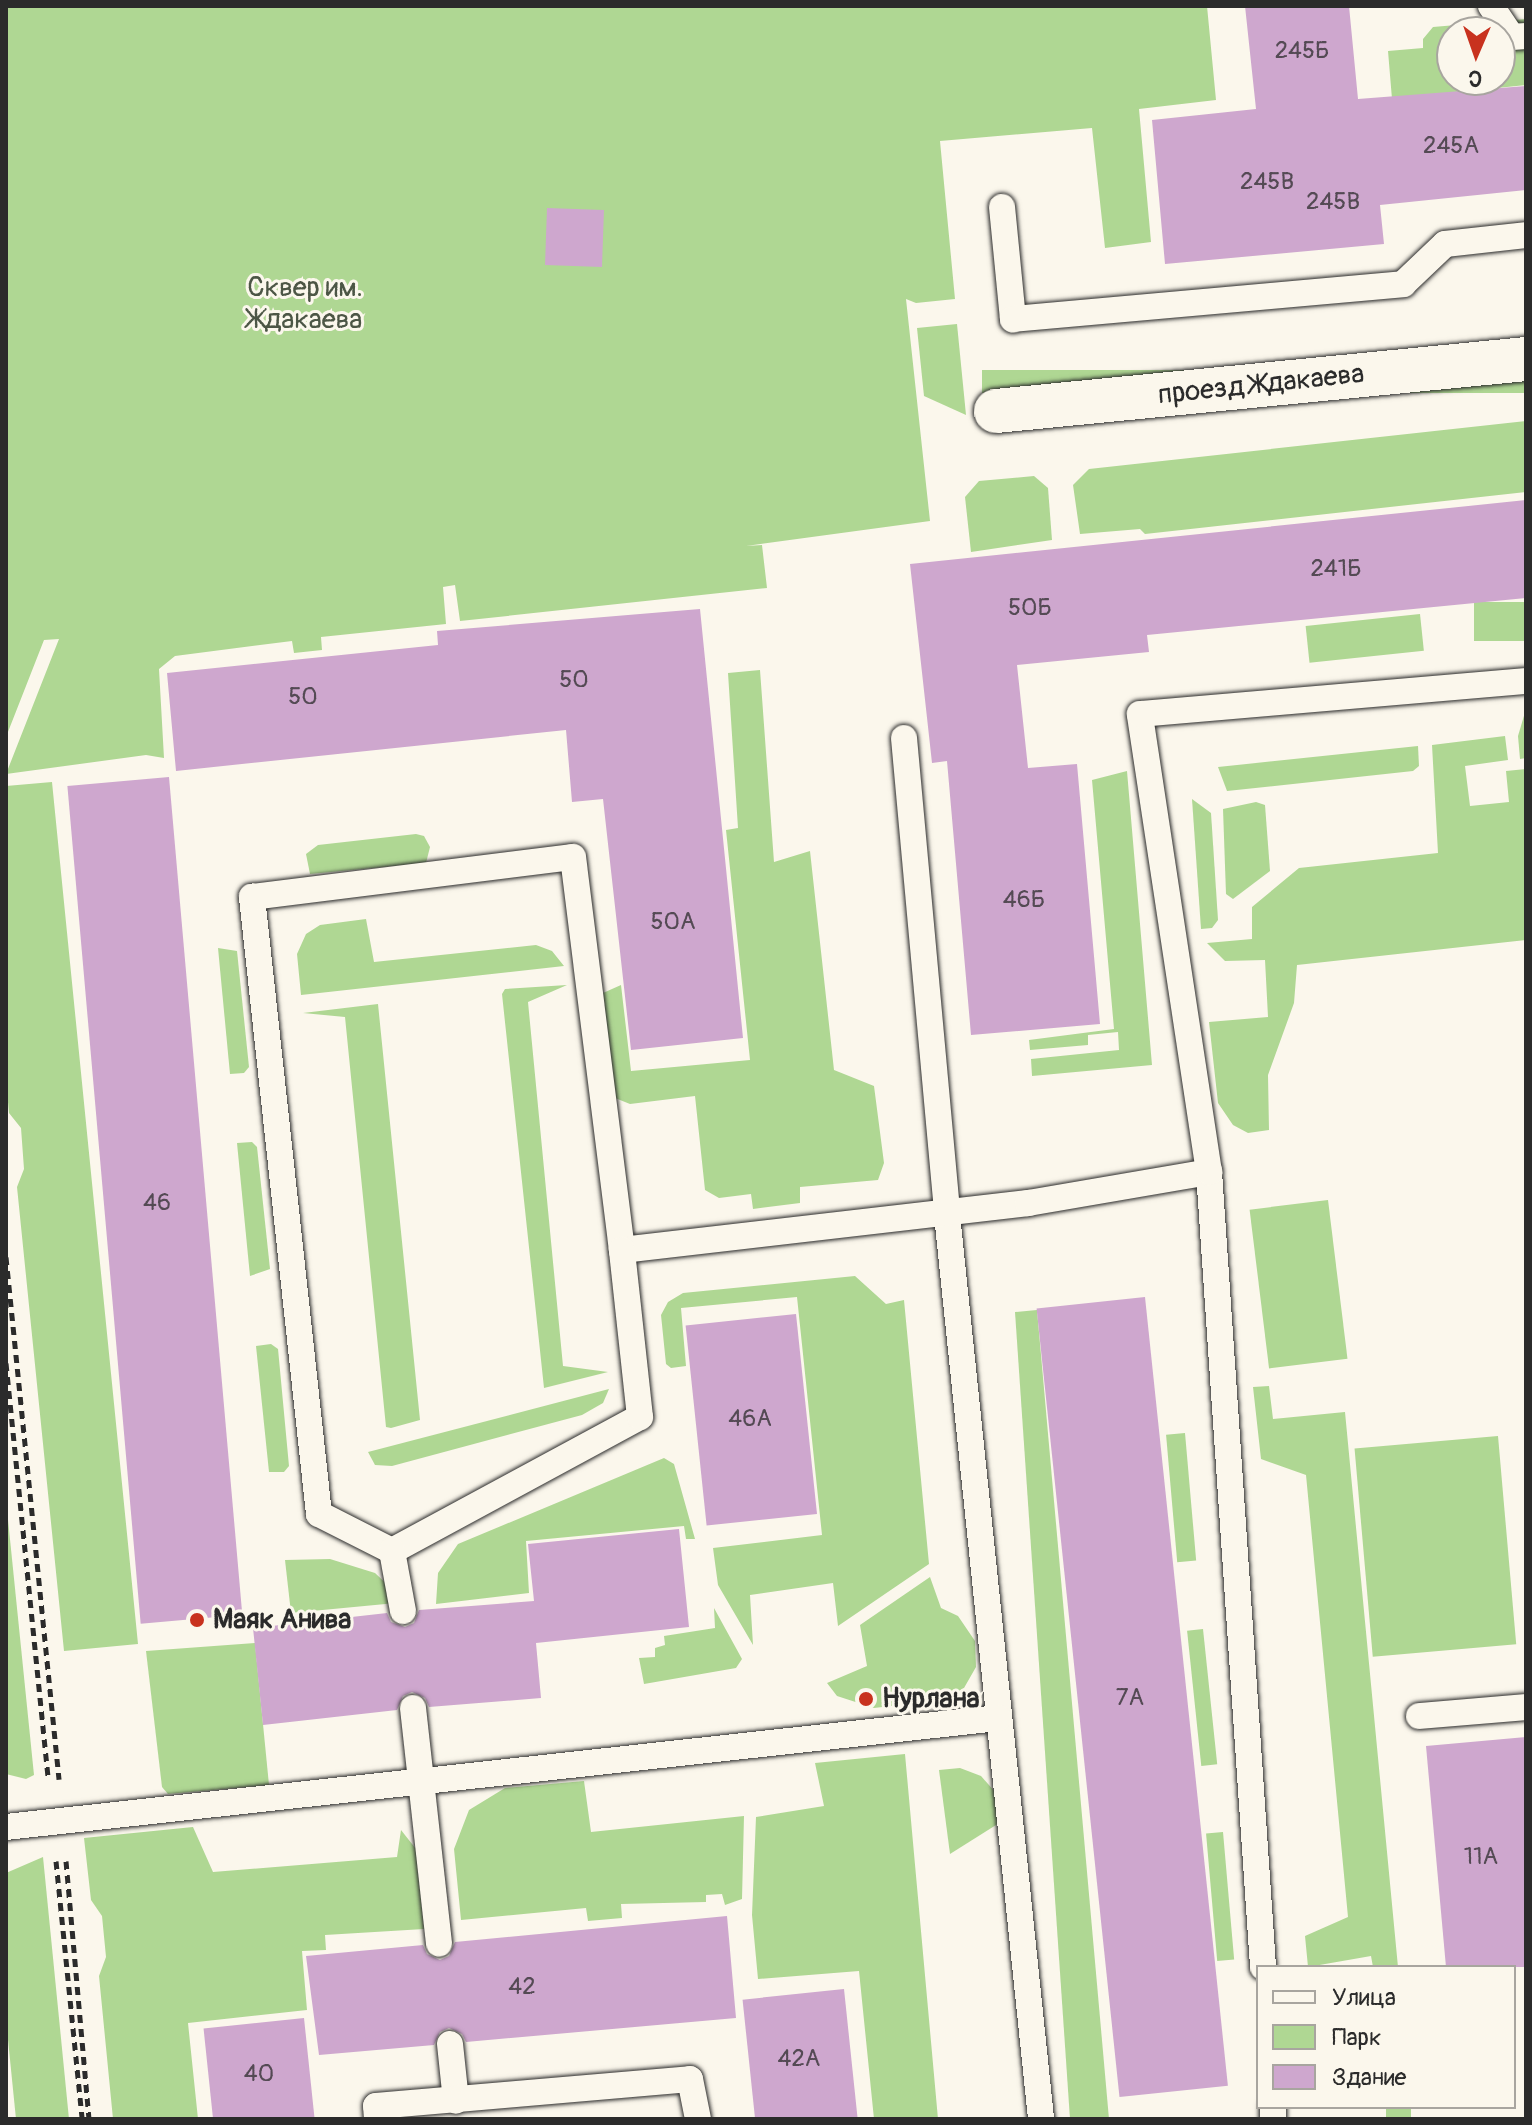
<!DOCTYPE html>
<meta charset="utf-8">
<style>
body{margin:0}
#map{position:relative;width:1532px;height:2125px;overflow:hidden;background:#fbf7ec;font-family:Pangolin,sans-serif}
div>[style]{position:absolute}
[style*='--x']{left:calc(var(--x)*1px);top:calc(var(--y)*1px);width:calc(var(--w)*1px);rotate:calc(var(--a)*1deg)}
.green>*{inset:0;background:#afd793;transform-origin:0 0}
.building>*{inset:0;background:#cea7ce;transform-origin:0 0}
.path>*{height:5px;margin-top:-2.5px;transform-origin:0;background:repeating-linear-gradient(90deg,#2b2b2b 0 8px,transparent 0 14px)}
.roads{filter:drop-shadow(0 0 2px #2b2b2b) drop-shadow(0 0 2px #2b2b2b)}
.service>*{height:26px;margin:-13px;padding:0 13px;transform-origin:13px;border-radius:13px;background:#fbf7ec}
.minor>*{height:44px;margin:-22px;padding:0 22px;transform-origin:22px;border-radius:22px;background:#fbf7ec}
.dots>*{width:22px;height:22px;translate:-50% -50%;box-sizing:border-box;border:4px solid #fbf7ec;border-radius:50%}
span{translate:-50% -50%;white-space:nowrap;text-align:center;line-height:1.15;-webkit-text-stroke:6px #fbf7ec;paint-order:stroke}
.number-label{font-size:24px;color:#544a54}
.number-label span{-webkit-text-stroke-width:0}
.park-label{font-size:28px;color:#4c5645}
.street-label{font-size:28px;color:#2b2b2b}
.poi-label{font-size:28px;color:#2b2b2b;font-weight:700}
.left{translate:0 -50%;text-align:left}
.frame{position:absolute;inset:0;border:8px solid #2b2b2b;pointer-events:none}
.legend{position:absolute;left:1256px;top:1965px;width:260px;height:144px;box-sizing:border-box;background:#fbf7ec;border:2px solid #a8a59f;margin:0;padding:10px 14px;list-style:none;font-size:24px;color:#2b2b2b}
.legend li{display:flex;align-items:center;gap:16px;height:40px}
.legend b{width:40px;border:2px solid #a8a59f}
.north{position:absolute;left:1436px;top:16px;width:80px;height:80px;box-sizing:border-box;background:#fbf7ec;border:2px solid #a8a59f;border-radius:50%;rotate:182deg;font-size:22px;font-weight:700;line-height:32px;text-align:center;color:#2b2b2b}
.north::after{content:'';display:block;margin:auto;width:28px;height:36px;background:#c8321e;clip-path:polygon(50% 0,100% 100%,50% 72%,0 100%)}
</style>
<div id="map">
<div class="green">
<div style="clip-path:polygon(6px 6px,1207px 6px,1216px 100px,1139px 109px,1151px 242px,1105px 248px,1092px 128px,940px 141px,955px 299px,916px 303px,906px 299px,930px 521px,746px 546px,762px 545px,767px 588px,460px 621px,455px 585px,443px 587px,446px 624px,321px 637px,322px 650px,294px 653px,292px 641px,175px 656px,159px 669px,164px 758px,146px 755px,6px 774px,59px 639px,44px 640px,6px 737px)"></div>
<div style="clip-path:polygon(evenodd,1526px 19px,1526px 85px,1392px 99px,1388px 51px,1423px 48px,1423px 39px,1433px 27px,1526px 19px,1452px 32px,1500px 32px,1500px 80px,1452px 80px,1452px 32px)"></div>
<div style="clip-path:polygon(957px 324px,966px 415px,924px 396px,917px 328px)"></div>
<div style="left:1526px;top:370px;width:23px;height:544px;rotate:90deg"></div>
<div style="clip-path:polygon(1526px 421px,1526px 492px,1145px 534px,1140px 529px,1080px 534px,1073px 485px,1089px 469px)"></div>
<div style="clip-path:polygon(1034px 476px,1048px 488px,1052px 540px,971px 552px,965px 497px,979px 481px)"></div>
<div style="left:1526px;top:602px;width:39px;height:52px;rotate:90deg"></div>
<div style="left:1420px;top:614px;width:37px;height:115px;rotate:84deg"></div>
<div style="clip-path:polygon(760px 670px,774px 862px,810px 851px,834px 1070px,874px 1086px,884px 1163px,878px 1180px,800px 1187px,800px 1203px,753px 1209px,751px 1194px,719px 1198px,705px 1190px,695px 1096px,630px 1104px,615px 1098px,603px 993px,621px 985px,631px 1071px,750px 1060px,726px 830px,738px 828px,728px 673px)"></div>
<div style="clip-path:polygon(1526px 709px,1526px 758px,1520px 759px,1518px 736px)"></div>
<div style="clip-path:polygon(1505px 736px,1508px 760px,1465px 766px,1470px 806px,1509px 802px,1506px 771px,1526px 769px,1526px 940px,1297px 965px,1294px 1003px,1268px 1075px,1269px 1130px,1248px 1133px,1233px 1125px,1218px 1103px,1209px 1022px,1268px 1017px,1265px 960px,1225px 961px,1207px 943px,1252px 939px,1252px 907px,1299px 868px,1438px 853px,1432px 745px)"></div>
<div style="clip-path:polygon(1418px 746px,1419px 766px,1413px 771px,1227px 791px,1218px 767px)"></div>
<div style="clip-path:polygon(1127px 771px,1152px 1065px,1032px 1076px,1031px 1059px,1119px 1050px,1118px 1032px,1088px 1035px,1088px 1045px,1030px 1050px,1029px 1040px,1114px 1029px,1092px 780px)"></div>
<div style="clip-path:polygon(52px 782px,138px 1644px,64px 1651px,17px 1187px,24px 1169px,21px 1128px,9px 1113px,6px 1080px,6px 786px)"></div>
<div style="clip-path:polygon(1192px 799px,1211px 813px,1218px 920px,1212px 928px,1201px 929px)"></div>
<div style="clip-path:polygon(1256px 802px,1265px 805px,1270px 871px,1233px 899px,1226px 894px,1223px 809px)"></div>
<div style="clip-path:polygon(416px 834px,424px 836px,430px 847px,426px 863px,310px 874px,306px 854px,318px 845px)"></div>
<div style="clip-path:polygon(366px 919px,374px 962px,536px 945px,552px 951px,564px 966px,301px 995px,297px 954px,306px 934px,320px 925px)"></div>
<div style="clip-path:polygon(218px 948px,237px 951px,249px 1067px,244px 1073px,230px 1074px)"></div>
<div style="clip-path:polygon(567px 985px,528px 1002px,563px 1366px,608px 1372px,544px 1388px,502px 994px,505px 989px)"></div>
<div style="clip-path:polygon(378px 1004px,420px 1420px,391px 1428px,386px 1427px,345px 1017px,303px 1013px)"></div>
<div style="clip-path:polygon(252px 1142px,257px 1147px,270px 1269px,250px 1276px,237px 1143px)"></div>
<div style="left:1328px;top:1200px;width:160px;height:79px;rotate:83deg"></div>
<div style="clip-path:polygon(855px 1276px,886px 1304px,904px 1300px,929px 1564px,838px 1626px,833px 1583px,750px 1595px,753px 1645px,718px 1585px,713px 1548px,822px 1535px,797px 1297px,681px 1308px,686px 1366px,671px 1368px,666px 1364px,661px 1315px,668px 1302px,683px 1293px)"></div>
<div style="clip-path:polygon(1037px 1310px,1109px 2119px,1070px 2119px,1015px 1312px)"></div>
<div style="clip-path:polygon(271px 1344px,278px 1349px,289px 1466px,284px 1472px,269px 1472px,256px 1346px)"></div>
<div style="clip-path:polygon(1269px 1386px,1273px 1419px,1345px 1412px,1398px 1967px,1373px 1967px,1371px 1956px,1308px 1967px,1305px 1936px,1348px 1917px,1306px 1475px,1261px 1459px,1253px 1387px)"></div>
<div style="clip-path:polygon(609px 1389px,603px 1403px,582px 1415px,392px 1466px,375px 1465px,368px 1452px)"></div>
<div style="left:1185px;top:1433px;width:128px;height:19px;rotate:85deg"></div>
<div style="left:1498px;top:1436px;width:209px;height:144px;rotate:85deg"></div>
<div style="clip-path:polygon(664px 1458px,674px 1464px,695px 1539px,686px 1539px,684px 1526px,526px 1541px,529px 1593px,436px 1604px,438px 1573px,458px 1544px)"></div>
<div style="clip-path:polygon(6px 1500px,34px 1775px,26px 1779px,6px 1774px)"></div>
<div style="clip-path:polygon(330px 1559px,375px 1573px,394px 1591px,396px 1603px,291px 1613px,285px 1560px)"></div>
<div style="clip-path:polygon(930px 1577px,941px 1608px,958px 1616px,975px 1641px,976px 1667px,964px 1688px,943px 1700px,874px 1708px,837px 1696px,827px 1683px,867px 1666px,860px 1625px)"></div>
<div style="clip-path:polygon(714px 1608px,742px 1659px,736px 1668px,644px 1684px,639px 1658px,655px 1657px,655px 1648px,665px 1645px,664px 1636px,715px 1628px)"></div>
<div style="left:1203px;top:1629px;width:136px;height:16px;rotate:84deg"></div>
<div style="clip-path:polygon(255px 1643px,269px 1785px,168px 1794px,162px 1787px,146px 1651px)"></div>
<div style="clip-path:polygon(905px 1754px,938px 2119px,874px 2119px,859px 1971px,758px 1979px,752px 1915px,756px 1817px,824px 1806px,815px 1763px)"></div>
<div style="clip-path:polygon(960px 1768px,981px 1776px,996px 1793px,1004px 1820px,950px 1854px,939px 1770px)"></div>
<div style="clip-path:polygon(584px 1781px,591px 1832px,744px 1816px,742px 1899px,725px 1905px,722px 1894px,706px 1895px,706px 1902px,621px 1904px,622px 1918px,588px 1921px,586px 1908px,461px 1920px,454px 1849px,469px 1810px,505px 1788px)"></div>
<div style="clip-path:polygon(193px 1827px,213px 1872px,397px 1857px,401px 1830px,416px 1849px,424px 1929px,325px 1935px,326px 1950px,302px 1951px,307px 2010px,188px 2023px,198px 2119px,113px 2119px,99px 1976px,106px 1957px,102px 1916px,91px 1900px,84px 1838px)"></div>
<div style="left:1223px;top:1832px;width:128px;height:17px;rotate:85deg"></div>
<div style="clip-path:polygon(43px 1857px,69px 2119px,16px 2119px,6px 2020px,6px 1873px)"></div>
<div style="left:1386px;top:2107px;width:25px;height:12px"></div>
</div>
<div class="building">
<div style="clip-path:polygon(1245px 6px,1349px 6px,1358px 99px,1526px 86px,1526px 190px,1380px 205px,1384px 244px,1165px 264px,1152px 120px,1256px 109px)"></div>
<div style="left:547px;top:208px;width:57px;height:57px;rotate:2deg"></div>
<div style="clip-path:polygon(1526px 500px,1526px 598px,1147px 635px,1149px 652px,1017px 665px,1028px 768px,1077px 764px,1100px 1024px,971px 1035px,947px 761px,932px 763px,910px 564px)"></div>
<div style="clip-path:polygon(700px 609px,743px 1038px,631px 1050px,603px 799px,572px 802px,566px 730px,176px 771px,167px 673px,438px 645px,437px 631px)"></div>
<div style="left:169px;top:777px;width:841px;height:102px;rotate:85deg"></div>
<div style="left:1145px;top:1297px;width:793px;height:109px;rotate:84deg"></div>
<div style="left:796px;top:1314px;width:201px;height:111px;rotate:84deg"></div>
<div style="clip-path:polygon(679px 1529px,689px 1627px,536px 1643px,541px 1698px,429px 1707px,425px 1698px,412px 1692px,403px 1696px,397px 1710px,263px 1725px,253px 1628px,387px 1613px,391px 1622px,405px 1627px,414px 1623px,419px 1610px,534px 1601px,528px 1544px)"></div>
<div style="clip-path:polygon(1526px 1737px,1526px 1967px,1446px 1967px,1426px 1746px)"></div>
<div style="clip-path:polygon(727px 1916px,736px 2018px,466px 2042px,462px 2034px,449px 2028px,440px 2032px,434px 2045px,319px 2055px,306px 1956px,423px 1945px,427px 1954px,440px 1960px,449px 1956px,455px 1942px)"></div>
<div style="left:844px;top:1989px;width:131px;height:102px;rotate:84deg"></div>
<div style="left:304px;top:2018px;width:102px;height:101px;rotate:84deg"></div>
</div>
<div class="path">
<div style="--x:6;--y:1257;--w:525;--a:84.2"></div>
<div style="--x:6;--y:1363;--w:419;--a:84.2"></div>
<div style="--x:56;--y:1861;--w:259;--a:84.2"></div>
<div style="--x:66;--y:1861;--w:259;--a:84.9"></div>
</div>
<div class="roads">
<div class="service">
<div style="--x:1491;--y:6;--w:37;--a:56"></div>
<div style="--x:1512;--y:37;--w:14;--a:-4"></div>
<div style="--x:1002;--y:207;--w:113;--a:84.4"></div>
<div style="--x:1013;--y:319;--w:392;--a:-5.1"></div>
<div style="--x:1403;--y:284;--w:58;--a:-43.6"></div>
<div style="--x:1445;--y:244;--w:81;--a:-6.3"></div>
<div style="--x:904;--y:738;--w:479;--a:84.8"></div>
<div style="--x:947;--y:1215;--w:909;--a:84.06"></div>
<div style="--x:1209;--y:1172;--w:797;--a:86.11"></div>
<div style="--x:392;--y:1551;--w:82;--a:-153.1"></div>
<div style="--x:319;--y:1514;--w:621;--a:-96.2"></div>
<div style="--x:252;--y:897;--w:323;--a:-7.1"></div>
<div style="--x:573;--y:857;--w:396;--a:82.9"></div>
<div style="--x:622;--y:1250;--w:409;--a:-6.6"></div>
<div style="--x:1028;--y:1203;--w:184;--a:-9.7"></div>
<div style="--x:1209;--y:1172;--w:463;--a:-98.6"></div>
<div style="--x:1140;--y:714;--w:387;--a:-4.9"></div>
<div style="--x:392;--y:1551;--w:282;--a:-28.4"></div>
<div style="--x:640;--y:1417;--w:168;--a:-96.2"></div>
<div style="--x:392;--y:1551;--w:61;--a:79.6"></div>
<div style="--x:413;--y:1708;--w:237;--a:83.7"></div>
<div style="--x:1419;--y:1716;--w:107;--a:-4.8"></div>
<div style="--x:6;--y:1827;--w:998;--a:-6.27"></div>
<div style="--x:450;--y:2044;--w:57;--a:84"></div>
<div style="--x:1273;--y:2107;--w:12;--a:90"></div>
<div style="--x:377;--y:2119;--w:13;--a:-94"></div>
<div style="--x:376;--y:2106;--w:315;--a:-4.9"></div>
<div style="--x:690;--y:2079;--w:41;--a:78.7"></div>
</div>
<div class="minor">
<div style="--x:996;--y:411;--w:533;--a:-5.6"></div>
</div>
</div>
<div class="dots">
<div style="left:197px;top:1620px;background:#c8321e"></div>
<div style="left:866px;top:1699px;background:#c8321e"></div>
</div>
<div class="number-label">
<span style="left:1302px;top:51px">245Б</span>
<span style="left:1451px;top:146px">245А</span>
<span style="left:1267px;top:182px">245В</span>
<span style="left:1333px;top:202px">245В</span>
<span style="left:1336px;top:569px">241Б</span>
<span style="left:1030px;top:608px">50Б</span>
<span style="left:574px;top:680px">50</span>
<span style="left:303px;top:697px">50</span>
<span style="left:1024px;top:900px">46Б</span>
<span style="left:673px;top:922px">50А</span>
<span style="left:157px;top:1203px">46</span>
<span style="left:750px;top:1419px">46А</span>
<span style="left:1130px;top:1698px">7А</span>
<span style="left:1481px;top:1857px">11А</span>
<span style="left:522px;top:1987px">42</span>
<span style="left:799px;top:2059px">42А</span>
<span style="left:259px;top:2074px">40</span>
</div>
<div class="park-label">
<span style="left:305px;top:304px">Сквер им.<br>Ждакаева</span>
</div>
<div class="street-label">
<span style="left:1261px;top:385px;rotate:-6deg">проезд Ждакаева</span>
</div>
<div class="poi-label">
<span class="left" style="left:213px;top:1620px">Маяк Анива</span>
<span class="left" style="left:882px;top:1699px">Нурлана</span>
</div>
<div class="frame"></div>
<ul class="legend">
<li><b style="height:10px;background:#fbf7ec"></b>Улица</li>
<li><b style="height:22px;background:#afd793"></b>Парк</li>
<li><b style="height:22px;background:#cea7ce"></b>Здание</li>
</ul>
<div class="north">С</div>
</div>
